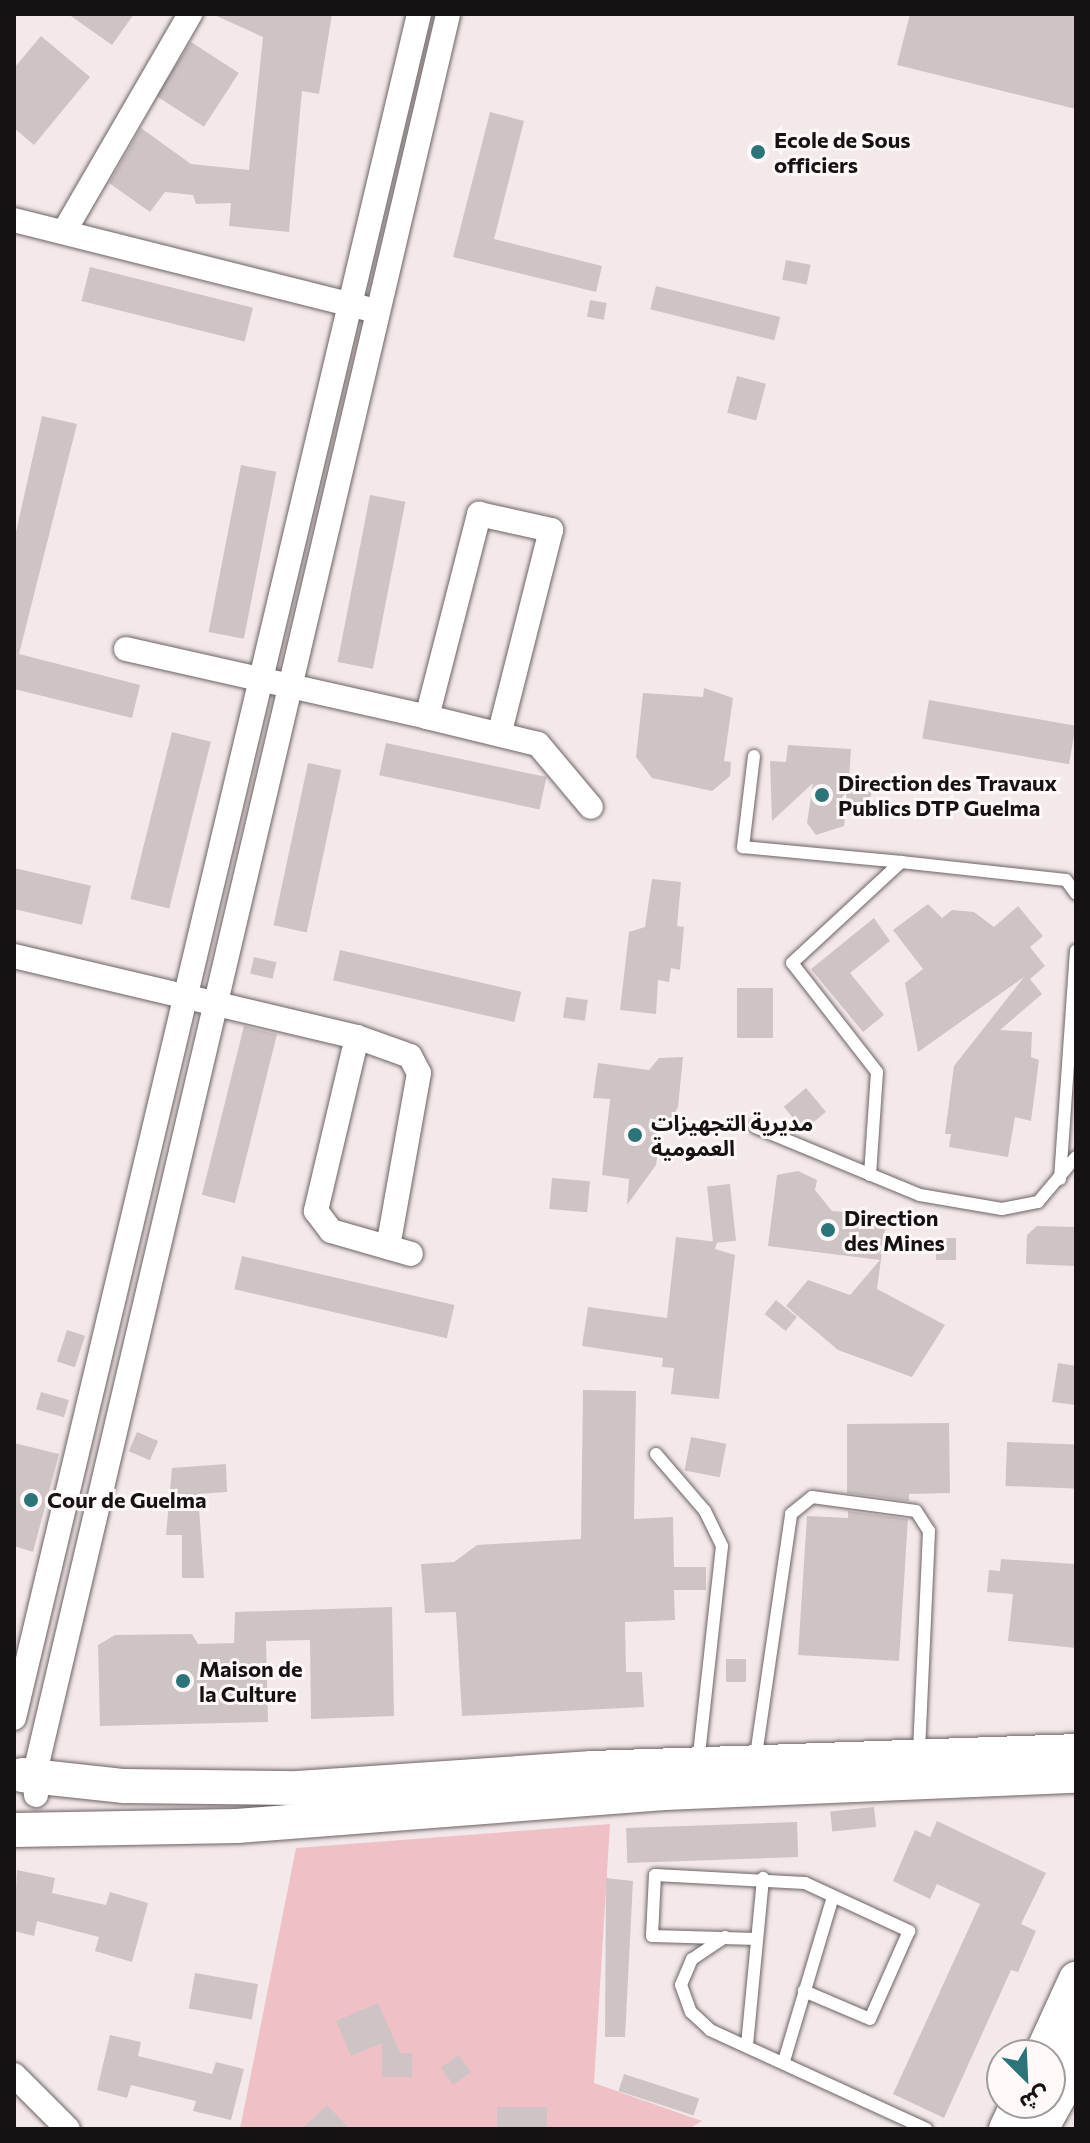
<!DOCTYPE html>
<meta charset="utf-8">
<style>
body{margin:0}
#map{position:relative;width:1090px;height:2143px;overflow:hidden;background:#f4e9ea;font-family:Commissioner,"Noto Sans Arabic",sans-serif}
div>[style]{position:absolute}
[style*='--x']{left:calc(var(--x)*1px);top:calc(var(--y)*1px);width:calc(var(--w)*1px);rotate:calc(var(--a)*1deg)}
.green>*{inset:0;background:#efc1c6}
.building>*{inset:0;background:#cec4c5;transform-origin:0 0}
.roads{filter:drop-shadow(0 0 2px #6c6364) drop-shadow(0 0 2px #6c6364)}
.lane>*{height:12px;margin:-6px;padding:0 6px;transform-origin:6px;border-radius:6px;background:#fff}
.street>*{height:24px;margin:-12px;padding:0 12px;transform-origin:12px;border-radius:12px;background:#fff}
.secondary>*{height:34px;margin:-17px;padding:0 17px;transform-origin:17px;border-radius:17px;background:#fff}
.dots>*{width:22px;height:22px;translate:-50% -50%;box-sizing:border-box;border:4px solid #fef8f8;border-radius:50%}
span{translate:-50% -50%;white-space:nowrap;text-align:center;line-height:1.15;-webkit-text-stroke:6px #fef8f8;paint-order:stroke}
.poi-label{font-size:22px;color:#161213;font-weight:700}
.left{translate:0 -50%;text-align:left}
.frame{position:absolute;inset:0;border:16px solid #161213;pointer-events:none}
.north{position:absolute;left:986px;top:2039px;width:80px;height:80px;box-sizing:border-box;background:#fef8f8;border:2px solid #a19c9c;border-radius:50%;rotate:156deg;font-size:22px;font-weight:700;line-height:32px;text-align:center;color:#161213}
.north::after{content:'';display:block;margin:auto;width:28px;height:36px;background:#2b747a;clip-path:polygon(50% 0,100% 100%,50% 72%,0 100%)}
</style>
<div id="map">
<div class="green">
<div style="clip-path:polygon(610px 1824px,594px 2083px,702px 2121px,689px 2129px,240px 2129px,296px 1848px)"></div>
</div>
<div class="building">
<div style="clip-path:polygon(68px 14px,134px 14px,112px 45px)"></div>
<div style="clip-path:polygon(212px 14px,332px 14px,319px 94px,302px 91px,289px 232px,229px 226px,231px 203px,196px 204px,193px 195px,165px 192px,150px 212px,109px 183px,141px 128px,191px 164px,249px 170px,263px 37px)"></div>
<div style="clip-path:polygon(910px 14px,1076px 14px,1076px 109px,897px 65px)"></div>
<div style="clip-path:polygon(41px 36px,90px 77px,34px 145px,14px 128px,14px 68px)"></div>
<div style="left:191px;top:42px;width:57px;height:64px;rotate:33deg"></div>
<div style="clip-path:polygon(490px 112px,524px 121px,494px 239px,602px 266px,596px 292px,453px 257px)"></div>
<div style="left:786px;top:260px;width:25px;height:20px;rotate:11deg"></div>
<div style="left:90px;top:267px;width:168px;height:35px;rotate:14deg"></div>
<div style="left:656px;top:286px;width:128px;height:24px;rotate:14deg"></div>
<div style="left:590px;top:300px;width:17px;height:17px;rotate:10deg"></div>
<div style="left:737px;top:376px;width:30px;height:38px;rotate:15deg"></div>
<div style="clip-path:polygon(42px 416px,77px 424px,19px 654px,140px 685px,132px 718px,14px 689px,14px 541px)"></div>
<div style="left:241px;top:465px;width:36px;height:170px;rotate:11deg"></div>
<div style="left:370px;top:495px;width:36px;height:170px;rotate:11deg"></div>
<div style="clip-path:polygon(704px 688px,733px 698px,724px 761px,731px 762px,730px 776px,712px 791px,652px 778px,636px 757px,643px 693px,703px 697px)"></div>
<div style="left:929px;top:700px;width:149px;height:39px;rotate:10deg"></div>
<div style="left:172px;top:732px;width:40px;height:172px;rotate:14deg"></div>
<div style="left:386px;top:743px;width:164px;height:33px;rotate:12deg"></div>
<div style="clip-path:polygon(788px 745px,851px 749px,849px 780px,873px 782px,868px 815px,846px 811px,844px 826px,816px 835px,807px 823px,813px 783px,772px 821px,770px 761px,786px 762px)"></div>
<div style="left:308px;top:763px;width:34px;height:166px;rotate:12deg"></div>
<div style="left:14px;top:868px;width:79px;height:40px;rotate:13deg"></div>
<div style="clip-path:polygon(652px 879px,681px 882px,677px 926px,684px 927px,680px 970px,671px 968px,669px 982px,658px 980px,656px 1014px,620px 1010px,629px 932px,645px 927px)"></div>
<div style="clip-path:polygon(928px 904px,942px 918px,952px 910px,974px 912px,994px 927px,1018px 906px,1043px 936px,1030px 947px,1045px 966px,1030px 979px,1042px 994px,1000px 1030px,1032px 1032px,1031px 1057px,1039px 1060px,1031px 1121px,1015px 1117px,1008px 1157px,949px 1147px,951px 1134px,945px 1134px,954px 1066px,1024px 977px,918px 1052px,905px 983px,923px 969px,893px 930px)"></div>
<div style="clip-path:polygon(874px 918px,890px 941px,850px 973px,884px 1015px,863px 1032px,811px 969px)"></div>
<div style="left:340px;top:950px;width:186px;height:31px;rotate:13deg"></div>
<div style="left:254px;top:957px;width:23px;height:17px;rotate:13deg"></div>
<div style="left:737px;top:988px;width:36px;height:50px"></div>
<div style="left:566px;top:997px;width:22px;height:21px;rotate:8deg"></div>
<div style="left:244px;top:1026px;width:34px;height:174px;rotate:14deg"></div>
<div style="clip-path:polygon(683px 1057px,678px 1107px,670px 1122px,663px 1120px,656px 1165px,627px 1205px,629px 1179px,602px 1175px,610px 1099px,593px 1098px,598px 1063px,649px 1070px,659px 1058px)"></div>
<div style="left:806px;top:1088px;width:31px;height:29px;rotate:50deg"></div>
<div style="clip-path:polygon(798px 1171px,817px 1180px,815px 1190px,832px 1211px,887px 1215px,877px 1289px,945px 1325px,912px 1377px,838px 1350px,786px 1306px,808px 1280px,850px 1295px,880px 1260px,768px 1246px,777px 1175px)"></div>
<div style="left:552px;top:1178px;width:38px;height:31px;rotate:5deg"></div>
<div style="left:730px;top:1184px;width:57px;height:23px;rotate:84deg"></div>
<div style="clip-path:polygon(1037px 1226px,1076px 1227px,1076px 1266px,1026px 1264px,1027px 1235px)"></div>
<div style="clip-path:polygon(676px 1237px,717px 1242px,715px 1249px,735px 1255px,719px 1399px,671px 1394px,674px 1368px,662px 1367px,663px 1358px,582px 1346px,588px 1307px,667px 1318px)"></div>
<div style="left:936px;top:1238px;width:20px;height:22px"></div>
<div style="left:242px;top:1256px;width:218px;height:34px;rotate:13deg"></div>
<div style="left:776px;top:1300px;width:27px;height:18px;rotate:39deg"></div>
<div style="left:67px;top:1330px;width:19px;height:33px;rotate:18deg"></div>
<div style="clip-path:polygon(1058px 1363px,1076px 1366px,1076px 1405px,1052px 1402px)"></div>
<div style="clip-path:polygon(583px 1390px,636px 1391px,634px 1519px,673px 1517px,674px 1567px,706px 1567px,706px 1590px,674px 1590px,675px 1620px,625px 1622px,626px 1672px,642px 1672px,644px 1707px,462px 1716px,456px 1612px,425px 1613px,421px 1564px,454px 1562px,477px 1545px,581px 1539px)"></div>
<div style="left:41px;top:1392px;width:29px;height:18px;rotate:16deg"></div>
<div style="clip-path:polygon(949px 1423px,950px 1493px,909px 1494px,909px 1501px,847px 1493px,847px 1424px)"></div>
<div style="left:137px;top:1432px;width:23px;height:21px;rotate:23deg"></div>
<div style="left:691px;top:1437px;width:36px;height:34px;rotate:11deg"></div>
<div style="left:1007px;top:1442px;width:69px;height:44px;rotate:2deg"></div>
<div style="clip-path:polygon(14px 1443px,59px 1454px,33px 1552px,14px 1546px)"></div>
<div style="clip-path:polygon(226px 1464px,227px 1492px,198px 1494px,204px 1578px,182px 1578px,182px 1535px,166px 1535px,172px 1468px)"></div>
<div style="clip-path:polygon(848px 1511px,908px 1519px,899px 1661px,798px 1655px,807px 1516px,848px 1518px)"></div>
<div style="clip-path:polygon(1001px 1559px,1076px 1564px,1076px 1648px,1008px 1641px,1013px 1594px,987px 1592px,989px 1570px,1000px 1571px)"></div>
<div style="clip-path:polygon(392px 1607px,394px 1716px,311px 1719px,310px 1640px,266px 1641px,268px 1722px,100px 1726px,98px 1645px,115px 1635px,192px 1634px,198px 1644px,234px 1643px,235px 1612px)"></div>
<div style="left:726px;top:1659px;width:20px;height:23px"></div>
<div style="left:874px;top:1807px;width:20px;height:44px;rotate:84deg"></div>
<div style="clip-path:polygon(937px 1821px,1046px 1873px,1021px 1924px,1036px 1931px,1018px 1972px,1011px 1970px,944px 2118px,893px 2094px,980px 1904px,937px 1884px,930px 1899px,893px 1881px,915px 1830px,930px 1837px)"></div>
<div style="left:797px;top:1822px;width:35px;height:171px;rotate:88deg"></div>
<div style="clip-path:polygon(17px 1870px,55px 1878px,52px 1893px,106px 1905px,110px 1892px,148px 1903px,132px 1962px,95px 1951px,99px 1937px,37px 1921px,34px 1936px,14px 1931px)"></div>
<div style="clip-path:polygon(606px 1878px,633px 1881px,625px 2037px,605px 2037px)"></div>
<div style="left:195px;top:1973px;width:64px;height:36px;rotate:10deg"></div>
<div style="clip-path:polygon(378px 2003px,400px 2053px,412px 2053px,412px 2077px,382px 2077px,382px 2043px,351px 2056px,336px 2021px)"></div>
<div style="clip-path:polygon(110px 2035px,141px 2042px,138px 2056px,212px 2074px,216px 2062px,244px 2069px,231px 2120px,193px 2111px,196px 2101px,131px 2085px,127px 2098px,97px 2090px)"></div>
<div style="left:459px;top:2055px;width:21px;height:22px;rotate:55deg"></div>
<div style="left:624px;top:2074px;width:79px;height:18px;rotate:18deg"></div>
<div style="clip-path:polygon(327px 2105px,350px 2129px,302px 2129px)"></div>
<div style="left:497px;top:2107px;width:50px;height:22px"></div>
</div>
<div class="roads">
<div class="lane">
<div style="--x:754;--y:756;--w:92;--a:96.9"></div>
<div style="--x:743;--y:847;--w:159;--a:5.4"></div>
<div style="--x:755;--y:1127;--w:178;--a:22.4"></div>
<div style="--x:920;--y:1195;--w:83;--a:9.7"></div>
<div style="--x:1002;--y:1209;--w:37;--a:-11"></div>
<div style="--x:1038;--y:1202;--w:59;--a:-49.8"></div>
<div style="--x:870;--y:1175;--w:103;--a:-86.1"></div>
<div style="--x:877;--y:1072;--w:138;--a:-127.9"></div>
<div style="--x:792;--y:963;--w:149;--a:-42.8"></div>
<div style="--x:901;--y:862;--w:166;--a:6.2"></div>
<div style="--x:1066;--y:880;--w:17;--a:54"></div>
<div style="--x:1060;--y:1179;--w:229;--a:-86"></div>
<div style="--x:656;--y:1454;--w:75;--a:49.3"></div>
<div style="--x:705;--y:1511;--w:39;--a:64"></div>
<div style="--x:722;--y:1546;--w:218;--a:96.3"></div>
<div style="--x:755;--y:1762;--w:251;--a:-81.7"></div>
<div style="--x:791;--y:1514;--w:27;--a:-39"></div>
<div style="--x:812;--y:1497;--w:105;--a:7.7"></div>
<div style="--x:916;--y:1511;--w:24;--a:57"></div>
<div style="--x:929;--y:1531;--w:222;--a:92.6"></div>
<div style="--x:725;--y:1937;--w:40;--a:146"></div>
<div style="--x:692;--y:1959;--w:28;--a:113"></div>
<div style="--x:681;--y:1985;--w:29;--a:70"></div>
<div style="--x:691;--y:2012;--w:26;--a:43"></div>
<div style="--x:710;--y:2030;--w:238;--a:24.6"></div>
<div style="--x:757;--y:1939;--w:105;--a:-178.4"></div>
<div style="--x:652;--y:1936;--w:61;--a:-87.2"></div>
<div style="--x:655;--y:1875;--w:150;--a:3.1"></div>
<div style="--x:805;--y:1883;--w:115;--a:24.8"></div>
<div style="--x:909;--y:1931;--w:96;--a:113.9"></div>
<div style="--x:870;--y:2019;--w:72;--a:-157"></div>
<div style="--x:747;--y:2045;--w:168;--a:-84.5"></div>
<div style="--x:784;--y:2061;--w:171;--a:-73.4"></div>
</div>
<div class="street">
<div style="--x:14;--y:220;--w:365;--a:14.1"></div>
<div style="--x:65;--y:230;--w:250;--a:-59.9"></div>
<div style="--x:126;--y:649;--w:309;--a:12.7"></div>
<div style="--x:427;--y:717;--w:210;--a:-75.6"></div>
<div style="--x:479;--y:514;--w:74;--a:12.5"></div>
<div style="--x:551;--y:530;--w:208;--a:104.2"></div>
<div style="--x:427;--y:717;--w:114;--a:13.7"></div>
<div style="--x:538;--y:744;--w:82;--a:49.9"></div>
<div style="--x:14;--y:956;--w:352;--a:13.3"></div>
<div style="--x:357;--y:1037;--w:56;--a:19.7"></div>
<div style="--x:410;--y:1056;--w:19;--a:62"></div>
<div style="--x:419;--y:1073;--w:177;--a:100.1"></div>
<div style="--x:357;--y:1037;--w:179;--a:103.3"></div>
<div style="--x:316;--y:1211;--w:25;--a:53"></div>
<div style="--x:331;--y:1231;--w:83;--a:16"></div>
<div style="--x:14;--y:1718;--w:1751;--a:-76.63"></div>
<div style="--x:36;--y:1795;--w:18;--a:-96"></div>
<div style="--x:34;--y:1777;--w:1811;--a:-76.78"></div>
<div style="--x:14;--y:2075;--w:76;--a:45"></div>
<div style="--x:1050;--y:2076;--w:57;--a:-63"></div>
</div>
<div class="secondary">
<div style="--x:22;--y:1775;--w:103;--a:6.2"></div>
<div style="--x:124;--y:1786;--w:174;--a:0.7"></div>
<div style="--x:298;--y:1788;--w:295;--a:-3.9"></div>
<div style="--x:592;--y:1768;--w:484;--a:-2"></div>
<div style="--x:14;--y:1830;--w:223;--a:-1"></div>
<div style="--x:237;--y:1826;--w:428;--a:-4.4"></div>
<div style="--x:664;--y:1793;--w:412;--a:-2.4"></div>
<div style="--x:1041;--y:2055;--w:84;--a:-65.3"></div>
<div style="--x:1006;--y:2129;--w:29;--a:-65"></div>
<div style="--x:1041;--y:2129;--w:72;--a:-60.9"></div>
</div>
</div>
<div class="dots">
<div style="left:758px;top:152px;background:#2b747a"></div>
<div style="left:822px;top:795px;background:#2b747a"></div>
<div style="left:635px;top:1135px;background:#2b747a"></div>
<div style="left:828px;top:1230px;background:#2b747a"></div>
<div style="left:31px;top:1500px;background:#2b747a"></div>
<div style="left:183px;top:1681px;background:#2b747a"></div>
</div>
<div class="poi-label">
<span class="left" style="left:774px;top:152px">Ecole de Sous<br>officiers</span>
<span class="left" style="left:838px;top:795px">Direction des Travaux<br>Publics DTP Guelma</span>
<span class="left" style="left:651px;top:1135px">مديرية التجهيزات<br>العمومية</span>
<span class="left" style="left:844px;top:1230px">Direction<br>des Mines</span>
<span class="left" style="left:47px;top:1500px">Cour de Guelma</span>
<span class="left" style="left:199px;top:1681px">Maison de<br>la Culture</span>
</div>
<div class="frame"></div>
<div class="north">ش</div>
</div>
